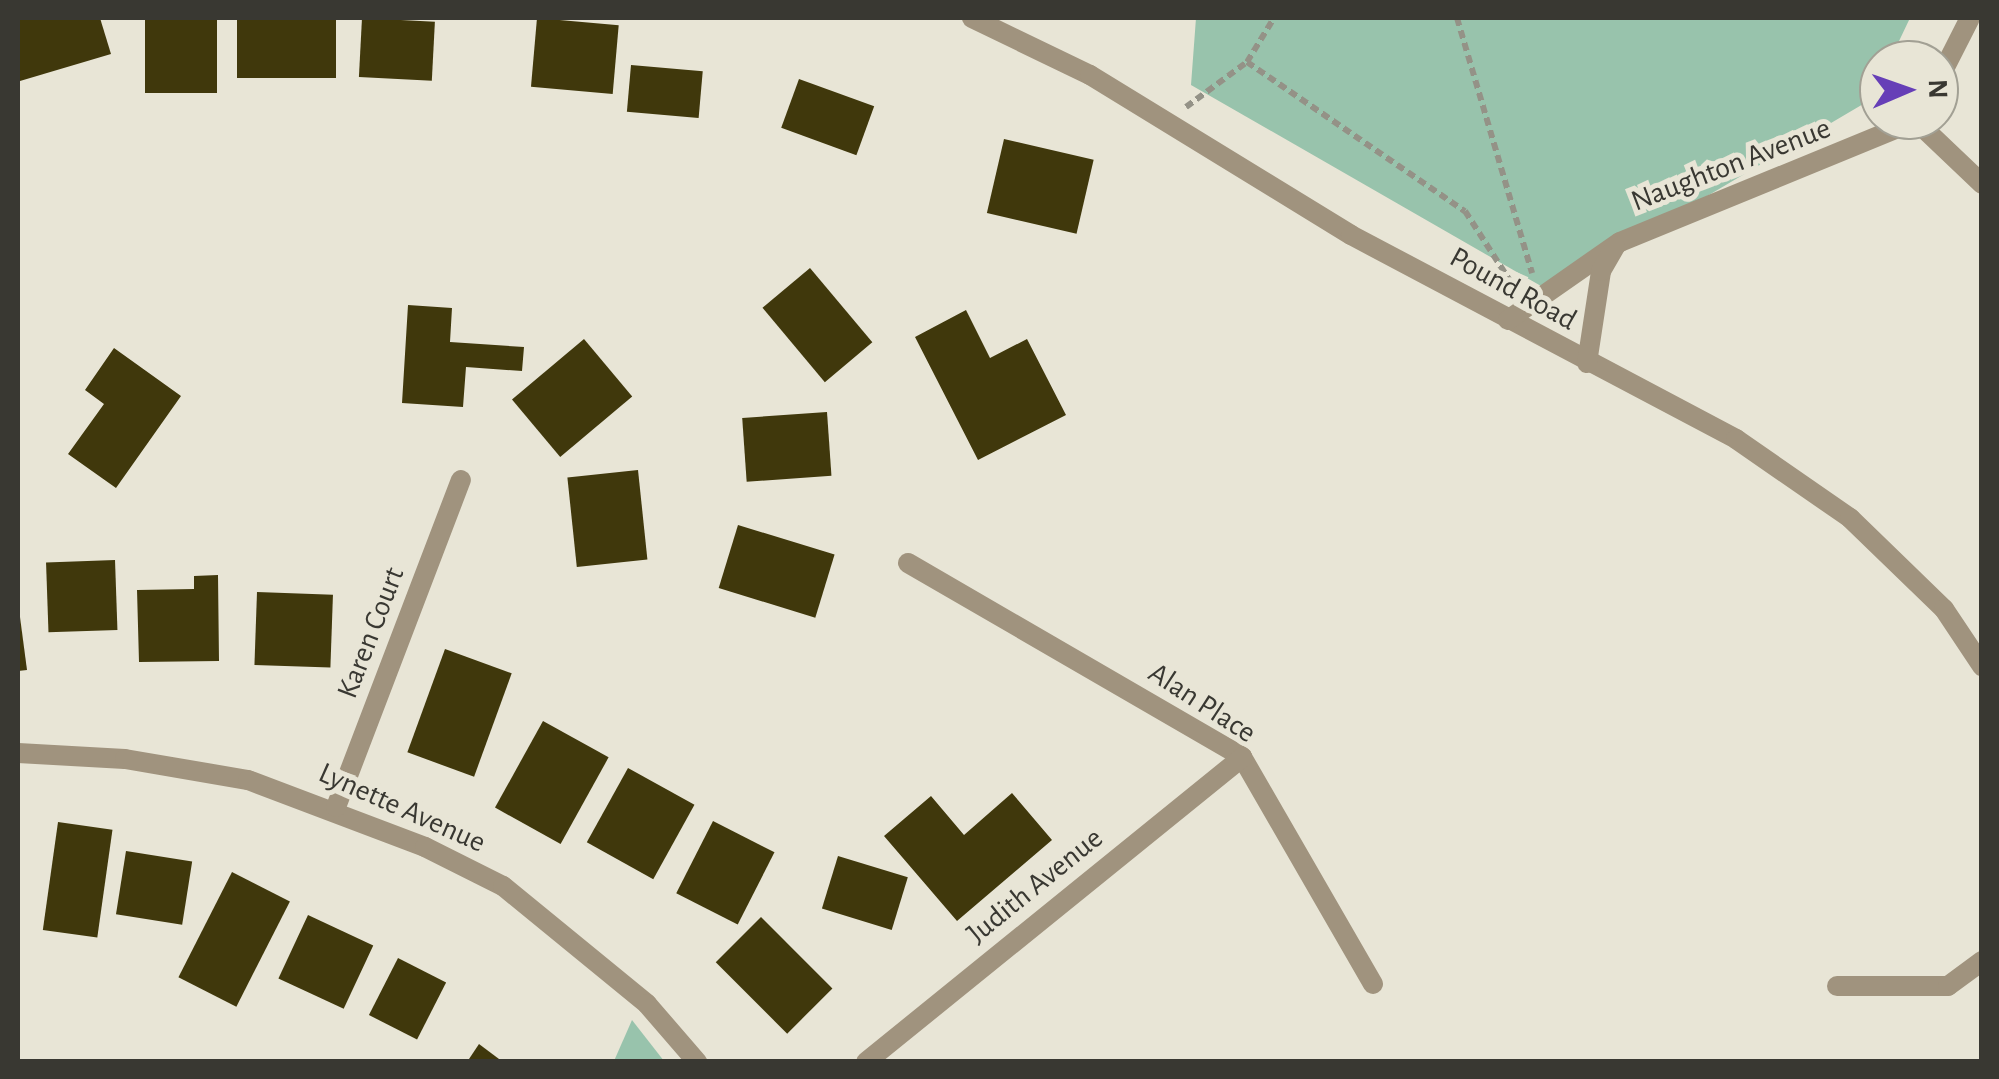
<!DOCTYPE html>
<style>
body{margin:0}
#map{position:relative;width:1999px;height:1079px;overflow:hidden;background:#e8e5d6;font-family:"Alegreya Sans",sans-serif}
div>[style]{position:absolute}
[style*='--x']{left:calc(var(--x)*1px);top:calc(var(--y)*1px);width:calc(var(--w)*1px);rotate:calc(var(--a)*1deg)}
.green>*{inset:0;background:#98c3ac}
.building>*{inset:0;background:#40380c;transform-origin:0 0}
.path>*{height:6px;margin-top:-3px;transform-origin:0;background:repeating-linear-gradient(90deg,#949287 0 8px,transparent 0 13px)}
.street>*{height:20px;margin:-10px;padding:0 10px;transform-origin:10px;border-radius:10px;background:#a0937e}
span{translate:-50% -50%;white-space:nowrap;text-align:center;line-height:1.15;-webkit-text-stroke:10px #e8e5d6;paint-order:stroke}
.street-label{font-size:30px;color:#393832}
.frame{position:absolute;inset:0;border:20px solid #393832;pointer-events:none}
.north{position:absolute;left:1859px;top:40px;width:100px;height:100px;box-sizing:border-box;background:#e8e5d6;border:2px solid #a2a094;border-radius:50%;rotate:88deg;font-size:28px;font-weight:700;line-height:40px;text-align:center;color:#393832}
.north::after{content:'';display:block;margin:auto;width:35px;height:45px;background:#663fb7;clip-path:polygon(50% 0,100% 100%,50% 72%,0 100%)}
</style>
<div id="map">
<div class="green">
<div style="clip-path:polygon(1196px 18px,1910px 18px,1890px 60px,1879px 60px,1870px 100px,1548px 290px,1191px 85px)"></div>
<div style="clip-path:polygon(632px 1020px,664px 1061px,614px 1061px)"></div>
</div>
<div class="building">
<div style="clip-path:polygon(18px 18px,100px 18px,111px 54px,20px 81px)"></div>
<div style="left:145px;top:18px;width:72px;height:75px"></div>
<div style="left:237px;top:18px;width:99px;height:60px"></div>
<div style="left:362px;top:18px;width:73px;height:59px;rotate:3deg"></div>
<div style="left:537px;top:18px;width:82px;height:69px;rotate:5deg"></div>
<div style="left:631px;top:65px;width:72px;height:47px;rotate:5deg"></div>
<div style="left:799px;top:79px;width:80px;height:52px;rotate:20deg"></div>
<div style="left:1004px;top:139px;width:92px;height:76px;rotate:13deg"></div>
<div style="left:810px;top:268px;width:97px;height:62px;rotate:50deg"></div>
<div style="clip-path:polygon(408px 305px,452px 308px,450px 342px,524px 347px,522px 371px,466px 367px,463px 407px,402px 403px)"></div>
<div style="clip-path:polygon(966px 310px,990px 358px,1027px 339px,1066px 415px,978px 460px,915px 337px)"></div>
<div style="left:584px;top:339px;width:75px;height:94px;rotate:50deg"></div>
<div style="clip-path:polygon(114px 348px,181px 396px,116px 488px,68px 454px,104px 404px,85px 390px)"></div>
<div style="left:827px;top:412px;width:64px;height:85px;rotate:86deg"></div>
<div style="left:638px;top:470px;width:90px;height:71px;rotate:84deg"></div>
<div style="left:738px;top:525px;width:101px;height:66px;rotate:17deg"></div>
<div style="left:115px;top:560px;width:70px;height:69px;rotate:88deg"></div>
<div style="clip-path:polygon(218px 575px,219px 661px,139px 662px,137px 590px,194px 589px,194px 576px)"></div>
<div style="left:257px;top:592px;width:76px;height:73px;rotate:2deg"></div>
<div style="clip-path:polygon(18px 602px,27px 670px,18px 671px)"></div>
<div style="left:445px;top:649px;width:71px;height:110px;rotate:20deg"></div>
<div style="left:543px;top:721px;width:75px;height:99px;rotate:29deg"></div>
<div style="left:628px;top:768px;width:76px;height:85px;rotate:29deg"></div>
<div style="clip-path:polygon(1012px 793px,1052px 840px,957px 921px,884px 836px,931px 796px,964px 835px)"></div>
<div style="left:713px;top:821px;width:69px;height:81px;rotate:27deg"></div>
<div style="left:58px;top:822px;width:55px;height:109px;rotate:8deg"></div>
<div style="left:126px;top:851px;width:67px;height:64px;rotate:9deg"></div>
<div style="left:838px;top:856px;width:73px;height:55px;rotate:17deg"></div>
<div style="left:232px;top:872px;width:65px;height:118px;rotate:27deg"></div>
<div style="left:308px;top:915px;width:72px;height:70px;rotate:25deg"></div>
<div style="left:761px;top:917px;width:101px;height:64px;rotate:45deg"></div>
<div style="left:398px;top:958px;width:54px;height:64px;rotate:27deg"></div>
<div style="clip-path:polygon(479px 1044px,503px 1062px,467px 1062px)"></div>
</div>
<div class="path">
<div style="--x:1457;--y:18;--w:266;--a:73.6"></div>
<div style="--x:1247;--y:62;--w:264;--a:34.4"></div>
<div style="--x:1465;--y:211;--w:90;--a:57.2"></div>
<div style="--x:1186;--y:107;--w:76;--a:-36.4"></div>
<div style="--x:1247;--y:62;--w:52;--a:-58.5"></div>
</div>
<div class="street">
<div style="--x:972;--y:18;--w:131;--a:25.8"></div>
<div style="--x:1090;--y:75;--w:306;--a:31.5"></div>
<div style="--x:1351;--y:235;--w:436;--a:27.9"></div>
<div style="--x:1736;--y:439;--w:139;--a:34.7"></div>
<div style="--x:1850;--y:518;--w:131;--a:44.1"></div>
<div style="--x:1944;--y:609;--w:69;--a:56.3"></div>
<div style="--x:1939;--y:79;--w:68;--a:-63.1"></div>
<div style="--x:1917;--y:122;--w:90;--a:43.6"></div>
<div style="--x:1508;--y:320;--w:136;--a:-34.9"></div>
<div style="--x:1620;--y:242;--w:322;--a:-22.3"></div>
<div style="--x:1587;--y:363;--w:93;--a:-81.3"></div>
<div style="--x:1601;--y:271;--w:28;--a:-60"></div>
<div style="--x:908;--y:563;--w:386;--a:30.1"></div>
<div style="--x:1242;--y:757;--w:262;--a:60"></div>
<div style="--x:18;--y:753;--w:107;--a:3.2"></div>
<div style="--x:125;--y:759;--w:125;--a:9.7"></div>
<div style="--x:248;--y:780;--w:189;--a:20.7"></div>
<div style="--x:425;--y:847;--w:87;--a:26.6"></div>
<div style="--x:503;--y:886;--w:186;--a:39.3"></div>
<div style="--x:647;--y:1004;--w:77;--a:49.2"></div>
<div style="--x:336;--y:807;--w:350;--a:-69.1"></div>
<div style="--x:1837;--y:986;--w:111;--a:0"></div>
<div style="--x:1948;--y:986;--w:42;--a:-36.3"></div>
<div style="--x:866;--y:1062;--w:484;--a:-39"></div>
</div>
<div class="street-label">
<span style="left:1731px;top:165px;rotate:-21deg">Naughton Avenue</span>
<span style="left:1513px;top:289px;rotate:29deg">Pound Road</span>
<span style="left:371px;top:633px;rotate:-69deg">Karen Court</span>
<span style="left:1202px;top:703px;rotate:33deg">Alan Place</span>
<span style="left:402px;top:808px;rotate:24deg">Lynette Avenue</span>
<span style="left:1035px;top:886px;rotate:-39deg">Judith Avenue</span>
</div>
<div class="frame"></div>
<div class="north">N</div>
</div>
